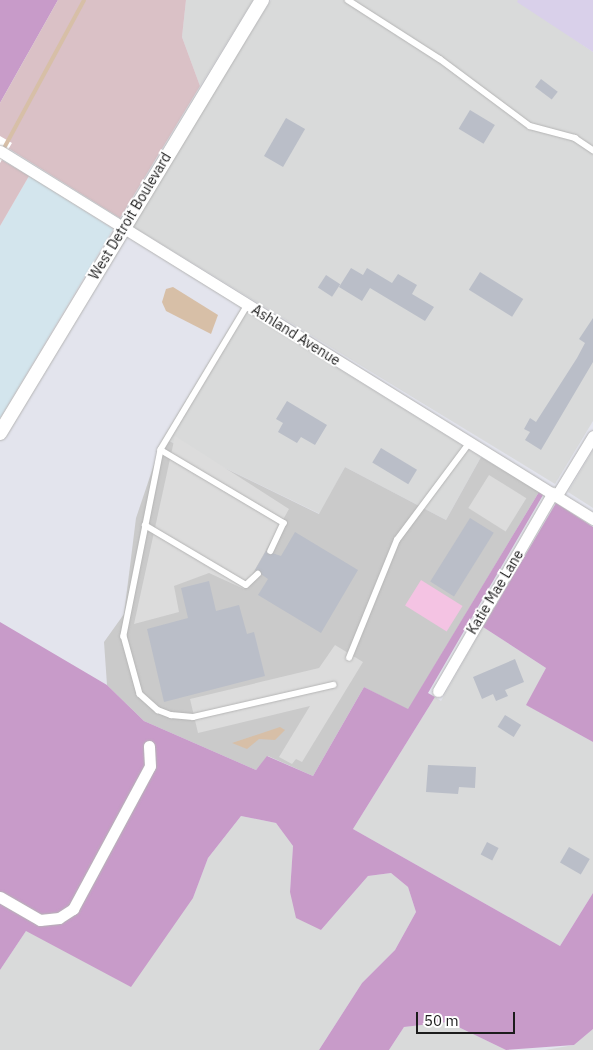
<!DOCTYPE html>
<style>
body{margin:0}
#map{position:relative;width:593px;height:1050px;overflow:hidden;background:#e3e4ed;font-family:"IBM Plex Sans",sans-serif}
div>[style]{position:absolute}
[style*='--x']{left:calc(var(--x)*1px);top:calc(var(--y)*1px);width:calc(var(--w)*1px);rotate:calc(var(--a)*1deg)}
.residential>*{inset:0;background:#d9dada}
.commercial>*{inset:0;background:#d3e5ed}
.religious>*{inset:0;background:#cacaca}
.farmland>*{inset:0;background:#d9d0ea}
.forest>*{inset:0;background:#c89bc9}
.wetland>*{inset:0;background:#dac1c6}
.park>*{inset:0;background:#f4c3e3;transform-origin:0 0}
.parking>*{inset:0;background:#dcdcdc;transform-origin:0 0}
.water>*{inset:0;background:#d7bfa7}
.pier>*{inset:0;background:#fff}
.stream>*{height:4px;margin:-2px;padding:0 2px;transform-origin:2px;border-radius:2px;background:#d7bfa7}
.building>*{inset:0;background:#babec8;transform-origin:0 0}
.roads{filter:drop-shadow(0 0 1px #b5b5b5) drop-shadow(0 0 1px #b5b5b5)}
.service>*{height:5.5px;margin:-2.75px;padding:0 2.75px;transform-origin:2.75px;border-radius:2.75px;background:#fff}
.minor>*{height:11px;margin:-5.5px;padding:0 5.5px;transform-origin:5.5px;border-radius:5.5px;background:#fff}
.tertiary>*{height:14px;margin:-7px;padding:0 7px;transform-origin:7px;border-radius:7px;background:#fff}
span{translate:-50% -50%;white-space:nowrap;text-align:center;line-height:1.15;-webkit-text-stroke:4px #fff;paint-order:stroke}
.street-label{font-size:14px;color:#1c1c1c}
.scale{position:absolute;left:416px;top:1012px;width:99px;height:22px;box-sizing:border-box;border:2px solid #1c1c1c;border-top:0;padding-left:6px;font-size:15px;line-height:18px;white-space:nowrap;color:#1c1c1c;-webkit-text-stroke:4px #fff;paint-order:stroke}
</style>
<div id="map">
<div class="residential">
<div style="clip-path:polygon(186px 0,253px 0,200px 86px,182px 37px)"></div>
<div style="clip-path:polygon(271px 0,518px 0,593px 52px,593px 421px,555px 484px,132px 226px)"></div>
<div style="clip-path:polygon(241px 308px,481px 457px,446px 520px,345px 467px,320px 514px,163px 438px)"></div>
<div style="clip-path:polygon(593px 450px,593px 508px,568px 492px)"></div>
<div style="clip-path:polygon(483px 627px,546px 668px,527px 705px,593px 742px,593px 893px,560px 946px,353px 829px,435px 697px,441px 701px)"></div>
<div style="clip-path:polygon(241px 816px,276px 823px,293px 846px,290px 892px,321px 930px,368px 876px,391px 873px,408px 887px,416px 912px,395px 950px,362px 983px,319px 1050px,0 1050px,0 970px,26px 931px,193px 898px,208px 858px)"></div>
<div style="clip-path:polygon(448px 1022px,506px 1050px,389px 1050px,404px 1027px)"></div>
<div style="clip-path:polygon(593px 1029px,593px 1050px,545px 1050px,574px 1045px)"></div>
</div>
<div class="commercial">
<div style="clip-path:polygon(29px 176px,113px 229px,0 418px,0 226px)"></div>
</div>
<div class="religious">
<div style="clip-path:polygon(163px 438px,319px 514px,345px 467px,446px 520px,481px 457px,539px 492px,408px 710px,364px 687px,313px 776px,268px 756px,256px 770px,144px 721px,107px 685px,104px 642px,124px 614px,136px 518px)"></div>
</div>
<div class="farmland">
<div style="clip-path:polygon(518px 0,593px 0,593px 52px,517px 2px)"></div>
</div>
<div class="forest">
<div style="clip-path:polygon(0 0,58px 0,0 103px)"></div>
<div style="clip-path:polygon(539px 492px,543px 495px,428px 693px,435px 697px,353px 829px,560px 946px,593px 893px,593px 1029px,574px 1045px,506px 1050px,448px 1022px,404px 1027px,389px 1050px,319px 1050px,362px 983px,395px 950px,416px 912px,408px 887px,391px 873px,368px 876px,321px 930px,296px 918px,290px 892px,293px 846px,276px 823px,241px 816px,208px 858px,193px 898px,131px 987px,26px 931px,0 970px,0 622px,107px 685px,144px 721px,256px 770px,267px 756px,313px 776px,364px 687px,408px 709px)"></div>
<div style="clip-path:polygon(556px 503px,593px 527px,593px 742px,526px 705px,546px 668px,483px 627px)"></div>
</div>
<div class="wetland">
<div style="clip-path:polygon(58px 0,186px 0,182px 37px,200px 86px,120px 218px,0 143px,0 103px)"></div>
<div style="clip-path:polygon(0 159px,29px 176px,0 226px)"></div>
</div>
<div class="park">
<div style="left:421px;top:580px;width:49px;height:30px;rotate:32deg"></div>
</div>
<div class="parking">
<div style="clip-path:polygon(175px 436px,289px 509px,244px 589px,209px 573px,174px 586px,179px 612px,134px 624px)"></div>
<div style="left:489px;top:475px;width:44px;height:39px;rotate:32deg"></div>
<div style="clip-path:polygon(335px 645px,363px 662px,302px 762px,296px 759px,292px 764px,279px 757px,310px 706px,198px 733px,190px 699px,319px 668px)"></div>
</div>
<div class="water">
<div style="clip-path:polygon(173px 287px,218px 315px,211px 334px,166px 311px,162px 302px,166px 289px)"></div>
<div style="clip-path:polygon(280px 727px,285px 730px,275px 740px,259px 739px,247px 749px,232px 743px)"></div>
</div>
<div class="pier">
<div style="clip-path:polygon(0 136px,12px 143px,0 163px)"></div>
</div>
<div class="stream">
<div style="--x:3;--y:150;--w:170;--a:-61.6"></div>
</div>
<div class="building">
<div style="left:541px;top:79px;width:21px;height:10px;rotate:37deg"></div>
<div style="left:470px;top:110px;width:29px;height:22px;rotate:31deg"></div>
<div style="left:286px;top:118px;width:22px;height:44px;rotate:30deg"></div>
<div style="clip-path:polygon(351px 268px,363px 275px,367px 268px,392px 283px,398px 274px,417px 285px,412px 294px,434px 307px,425px 321px,370px 288px,362px 301px,339px 287px)"></div>
<div style="left:480px;top:272px;width:51px;height:21px;rotate:32deg"></div>
<div style="left:326px;top:275px;width:17px;height:15px;rotate:33deg"></div>
<div style="clip-path:polygon(593px 318px,593px 362px,541px 450px,525px 440px,530px 432px,524px 429px,530px 418px,536px 422px,577px 358px,585px 343px,579px 339px)"></div>
<div style="clip-path:polygon(287px 401px,327px 425px,315px 445px,301px 437px,297px 443px,278px 432px,283px 423px,276px 419px)"></div>
<div style="left:381px;top:448px;width:42px;height:17px;rotate:31deg"></div>
<div style="left:470px;top:518px;width:28px;height:75px;rotate:32deg"></div>
<div style="clip-path:polygon(295px 532px,358px 570px,321px 633px,258px 595px,268px 579px,255px 570px,266px 551px,281px 556px)"></div>
<div style="clip-path:polygon(209px 581px,216px 611px,239px 605px,247px 634px,254px 632px,265px 676px,164px 702px,147px 629px,188px 618px,181px 588px)"></div>
<div style="clip-path:polygon(515px 659px,524px 682px,505px 690px,508px 696px,496px 701px,493px 694px,482px 699px,473px 677px)"></div>
<div style="left:505px;top:715px;width:19px;height:14px;rotate:32deg"></div>
<div style="clip-path:polygon(428px 765px,476px 767px,475px 788px,459px 787px,458px 794px,426px 792px)"></div>
<div style="left:487px;top:842px;width:13px;height:14px;rotate:27deg"></div>
<div style="left:569px;top:847px;width:24px;height:18px;rotate:30deg"></div>
</div>
<div class="roads">
<div class="service">
<div style="--x:348;--y:0;--w:109;--a:32.7"></div>
<div style="--x:440;--y:59;--w:112;--a:36.7"></div>
<div style="--x:530;--y:126;--w:47;--a:14.9"></div>
<div style="--x:575;--y:138;--w:22;--a:34"></div>
<div style="--x:248;--y:305;--w:169;--a:121"></div>
<div style="--x:161;--y:450;--w:190;--a:101.3"></div>
<div style="--x:124;--y:636;--w:60;--a:74.6"></div>
<div style="--x:140;--y:694;--w:24;--a:42"></div>
<div style="--x:158;--y:710;--w:14;--a:21"></div>
<div style="--x:171;--y:715;--w:22;--a:5"></div>
<div style="--x:193;--y:717;--w:144;--a:-12.9"></div>
<div style="--x:161;--y:450;--w:143;--a:30.7"></div>
<div style="--x:284;--y:523;--w:31;--a:115"></div>
<div style="--x:145;--y:525;--w:117;--a:30.7"></div>
<div style="--x:246;--y:585;--w:16;--a:-43"></div>
<div style="--x:349;--y:658;--w:127;--a:-67.9"></div>
<div style="--x:397;--y:540;--w:122;--a:-53.3"></div>
</div>
<div class="minor">
<div style="--x:0;--y:151;--w:698;--a:31.82"></div>
<div style="--x:557;--y:495;--w:69;--a:-58.6"></div>
<div style="--x:438;--y:691;--w:229;--a:-59.9"></div>
<div style="--x:0;--y:897;--w:46;--a:29.9"></div>
<div style="--x:40;--y:920;--w:19;--a:-6"></div>
<div style="--x:59;--y:918;--w:17;--a:-33"></div>
<div style="--x:73;--y:909;--w:162;--a:-61.7"></div>
<div style="--x:150;--y:766;--w:20;--a:-93"></div>
</div>
<div class="tertiary">
<div style="--x:0;--y:433;--w:506;--a:-58.82"></div>
</div>
</div>
<div class="street-label">
<span style="left:130px;top:216px;rotate:-59deg">West Detroit Boulevard</span>
<span style="left:296px;top:335px;rotate:32deg">Ashland Avenue</span>
<span style="left:495px;top:592px;rotate:-59deg">Katie Mae Lane</span>
</div>
<div class="scale">50 m</div>
</div>
